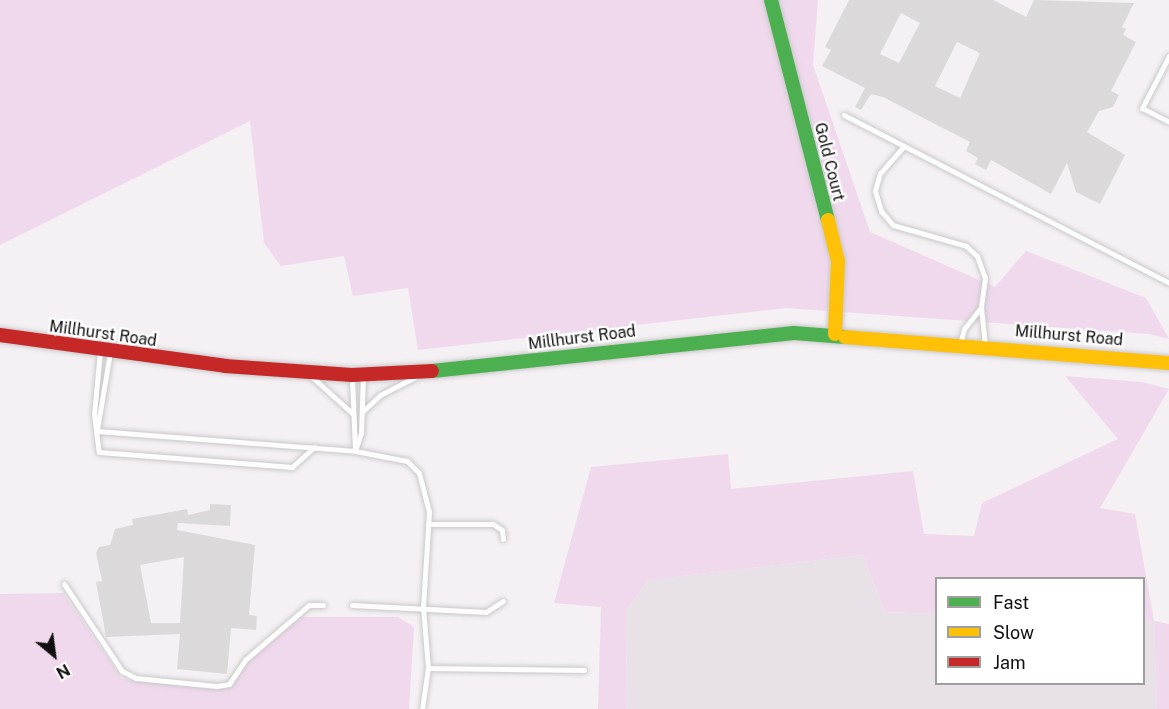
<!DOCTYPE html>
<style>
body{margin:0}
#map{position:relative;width:1169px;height:709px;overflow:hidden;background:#f4f0f3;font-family:"Public Sans",sans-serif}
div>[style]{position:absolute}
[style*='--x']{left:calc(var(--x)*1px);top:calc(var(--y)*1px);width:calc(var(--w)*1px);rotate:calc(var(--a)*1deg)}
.built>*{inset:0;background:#e9e1e8}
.green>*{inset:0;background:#f0d9ed}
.building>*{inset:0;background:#dcd9db}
.roads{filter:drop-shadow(0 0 2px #cac8ca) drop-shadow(0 0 2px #cac8ca)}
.lane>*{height:5px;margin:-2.5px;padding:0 2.5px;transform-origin:2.5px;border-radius:2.5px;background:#fdfdfd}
.fast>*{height:14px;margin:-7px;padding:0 7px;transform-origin:7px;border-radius:7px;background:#4caf50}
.slow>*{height:14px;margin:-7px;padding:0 7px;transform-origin:7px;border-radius:7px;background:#ffc107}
.jam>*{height:14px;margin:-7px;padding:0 7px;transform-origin:7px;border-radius:7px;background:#c62828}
span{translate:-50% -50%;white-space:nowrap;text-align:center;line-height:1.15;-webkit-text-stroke:4.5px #fff;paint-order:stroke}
.street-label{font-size:16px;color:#110f10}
.legend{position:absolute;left:935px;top:577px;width:210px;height:108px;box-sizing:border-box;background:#fff;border:2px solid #a09f9f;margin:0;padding:8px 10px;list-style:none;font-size:18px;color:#110f10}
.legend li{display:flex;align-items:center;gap:12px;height:30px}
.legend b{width:30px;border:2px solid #a09f9f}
.north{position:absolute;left:24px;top:625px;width:60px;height:60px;-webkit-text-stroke:4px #fff;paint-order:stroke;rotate:151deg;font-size:16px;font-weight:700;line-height:24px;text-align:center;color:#110f10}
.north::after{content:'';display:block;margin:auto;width:21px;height:27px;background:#110f10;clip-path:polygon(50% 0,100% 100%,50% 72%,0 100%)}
</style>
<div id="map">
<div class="built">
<div style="clip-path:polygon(863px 555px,885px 612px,936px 614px,936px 684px,1144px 684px,1144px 621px,1154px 621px,1157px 709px,626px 709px,627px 610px,648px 580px)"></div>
</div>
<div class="green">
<div style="clip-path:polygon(0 0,818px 0,813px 65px,870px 232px,995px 287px,1026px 251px,1146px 298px,1169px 339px,1149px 334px,786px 308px,418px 350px,408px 288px,353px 296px,344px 256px,281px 266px,264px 243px,250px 121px,0 245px)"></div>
<div style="clip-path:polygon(1065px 376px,1142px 382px,1169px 389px,1100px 508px,1135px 514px,1154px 621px,1169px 624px,1169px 709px,1157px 709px,1154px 621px,1144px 621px,1144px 578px,936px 578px,936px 614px,885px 612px,863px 555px,648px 580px,627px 610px,626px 709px,598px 709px,601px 607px,554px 603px,591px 467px,728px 454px,731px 489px,913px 471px,924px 534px,974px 536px,982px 503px,1118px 439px)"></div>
<div style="clip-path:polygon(63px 593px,122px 679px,193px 687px,232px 685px,251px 656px,301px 617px,398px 617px,414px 627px,409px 709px,0 709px,0 594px)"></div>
</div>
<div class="building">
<div style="clip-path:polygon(evenodd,849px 0,993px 0,1026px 17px,1034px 0,1134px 3px,1122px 27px,1126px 29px,1123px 35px,1136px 42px,1111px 91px,1119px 95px,1113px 107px,1099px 111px,1087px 132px,1125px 155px,1100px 204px,1076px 192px,1067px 163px,1051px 194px,991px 160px,986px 170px,975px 164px,978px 158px,966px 151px,970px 142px,883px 97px,871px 94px,861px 110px,855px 107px,865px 88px,822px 66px,831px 50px,825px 47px,849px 0,901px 13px,920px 23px,899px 63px,880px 54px,901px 13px,849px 0,957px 42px,980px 53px,960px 98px,935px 86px,957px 42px)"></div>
<div style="clip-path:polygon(evenodd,210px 504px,231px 505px,230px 526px,178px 523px,177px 530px,255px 545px,249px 615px,257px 616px,256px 630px,231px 628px,227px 674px,177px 669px,180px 634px,106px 637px,96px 582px,102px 581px,96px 553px,99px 547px,110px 545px,115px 529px,133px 525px,132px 519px,187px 509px,188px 515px,210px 510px,210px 504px,184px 557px,180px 623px,151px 623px,140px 565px,184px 557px)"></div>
</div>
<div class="roads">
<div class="lane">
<div style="--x:1169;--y:56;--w:59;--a:117.4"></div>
<div style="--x:1142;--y:108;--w:30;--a:27"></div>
<div style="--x:844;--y:115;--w:366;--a:27.3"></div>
<div style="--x:903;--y:147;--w:35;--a:131"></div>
<div style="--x:880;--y:173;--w:19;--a:106"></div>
<div style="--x:875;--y:191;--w:21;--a:73"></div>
<div style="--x:881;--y:211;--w:18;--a:49"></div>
<div style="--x:893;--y:225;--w:76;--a:16"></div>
<div style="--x:966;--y:246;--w:15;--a:42"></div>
<div style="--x:977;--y:256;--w:23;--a:70"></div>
<div style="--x:985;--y:278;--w:29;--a:98"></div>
<div style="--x:981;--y:307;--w:39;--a:84"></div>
<div style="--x:960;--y:344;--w:16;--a:-75"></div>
<div style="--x:964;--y:329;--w:28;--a:-52"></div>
<div style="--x:100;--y:351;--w:63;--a:95.4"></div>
<div style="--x:94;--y:414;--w:38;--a:83"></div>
<div style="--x:99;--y:452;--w:194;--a:4.4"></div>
<div style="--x:292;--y:467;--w:30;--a:-42"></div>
<div style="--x:311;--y:376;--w:55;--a:42.1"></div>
<div style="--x:352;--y:378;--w:71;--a:87.6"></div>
<div style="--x:362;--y:412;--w:25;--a:-43"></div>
<div style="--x:380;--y:395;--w:39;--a:-27"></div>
<div style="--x:97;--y:430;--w:79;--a:-80.5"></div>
<div style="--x:97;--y:431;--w:259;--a:4.4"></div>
<div style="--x:355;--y:451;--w:53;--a:10.9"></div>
<div style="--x:407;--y:461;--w:17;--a:45"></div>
<div style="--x:419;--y:473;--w:40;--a:75.6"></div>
<div style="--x:429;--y:512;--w:95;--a:93.6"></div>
<div style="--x:423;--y:607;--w:61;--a:85.3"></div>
<div style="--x:355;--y:451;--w:19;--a:-72"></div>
<div style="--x:361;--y:433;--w:57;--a:-88"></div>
<div style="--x:428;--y:524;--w:65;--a:0"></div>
<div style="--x:493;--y:524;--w:11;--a:34"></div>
<div style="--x:502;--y:530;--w:9;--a:84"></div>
<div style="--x:64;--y:584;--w:105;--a:56.3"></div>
<div style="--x:122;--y:671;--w:16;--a:27"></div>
<div style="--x:136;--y:678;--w:81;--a:5.6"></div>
<div style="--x:217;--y:686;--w:12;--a:-9"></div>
<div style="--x:229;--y:684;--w:29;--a:-56"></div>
<div style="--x:245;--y:660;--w:84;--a:-40.7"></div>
<div style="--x:309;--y:605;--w:14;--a:0"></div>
<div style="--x:352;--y:605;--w:134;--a:3"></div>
<div style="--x:486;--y:612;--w:20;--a:-33"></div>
<div style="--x:422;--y:709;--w:41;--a:-81.7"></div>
<div style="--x:428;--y:668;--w:156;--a:0.7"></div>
</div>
<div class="fast">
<div style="--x:771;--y:0;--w:227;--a:75.5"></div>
<div style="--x:432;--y:371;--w:364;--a:-6"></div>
<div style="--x:794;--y:333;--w:51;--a:4.5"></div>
</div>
<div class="slow">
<div style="--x:828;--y:220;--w:42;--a:76.3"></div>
<div style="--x:838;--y:261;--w:73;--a:92.4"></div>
<div style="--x:845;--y:337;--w:325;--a:4.6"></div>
</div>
<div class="jam">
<div style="--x:0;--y:335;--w:227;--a:7.8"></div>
<div style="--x:225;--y:366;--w:127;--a:4.1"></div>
<div style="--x:352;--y:375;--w:80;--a:-2.9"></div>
</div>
</div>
<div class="street-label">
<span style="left:829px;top:162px;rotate:76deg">Gold Court</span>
<span style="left:103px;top:334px;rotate:8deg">Millhurst Road</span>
<span style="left:1069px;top:336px;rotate:5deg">Millhurst Road</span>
<span style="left:582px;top:338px;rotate:-7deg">Millhurst Road</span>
</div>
<ul class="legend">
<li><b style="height:8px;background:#4caf50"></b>Fast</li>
<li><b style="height:8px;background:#ffc107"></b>Slow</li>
<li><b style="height:8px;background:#c62828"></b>Jam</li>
</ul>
<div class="north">N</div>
</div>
